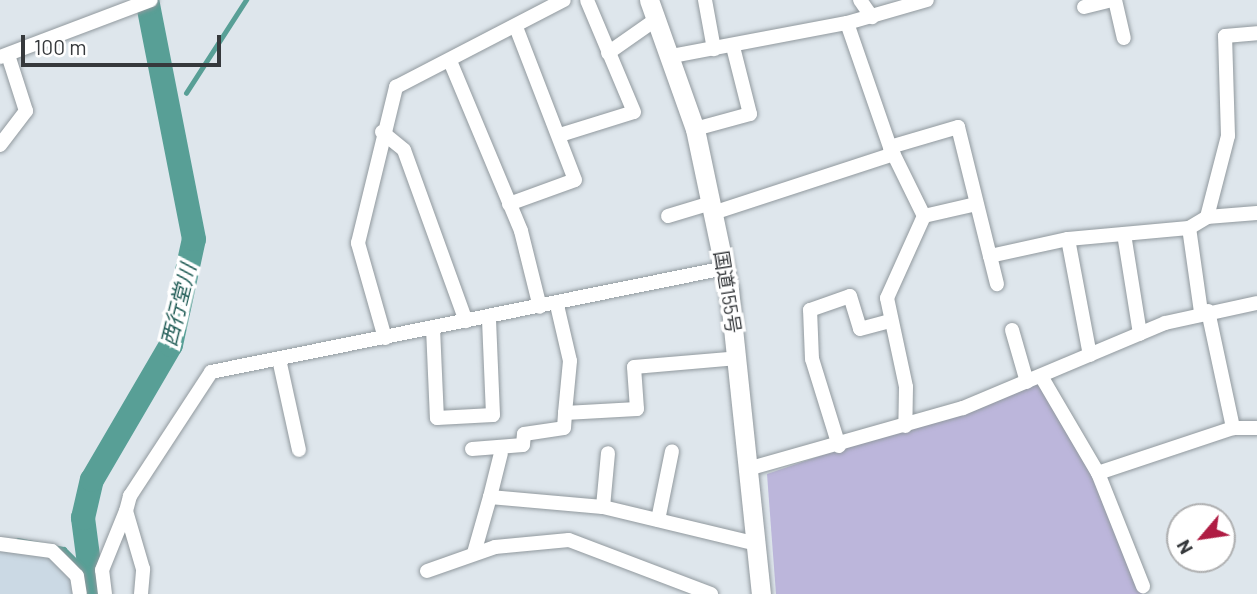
<!DOCTYPE html>
<meta charset="utf-8">
<style>
body{margin:0}
#map{position:relative;width:1257px;height:594px;overflow:hidden;background:#dee6ec;font-family:Barlow,"Noto Sans JP",sans-serif}
div>[style]{position:absolute}
[style*='--x']{left:calc(var(--x)*1px);top:calc(var(--y)*1px);width:calc(var(--w)*1px);rotate:calc(var(--a)*1deg)}
.built>*{inset:0;background:#cbd9e4}
.green>*{inset:0;background:#bcb6db}
.stream>*{height:4.5px;margin:-2.25px;padding:0 2.25px;transform-origin:2.25px;border-radius:2.25px;background:#589f96}
.river>*{height:24px;margin:-12px;padding:0 12px;transform-origin:12px;border-radius:12px;background:#589f96}
.roads{filter:drop-shadow(0 0 2px #91999e) drop-shadow(0 0 2px #91999e)}
.minor>*{height:14px;margin:-7px;padding:0 7px;transform-origin:7px;border-radius:7px;background:#fff}
.highway>*{height:19px;margin:-9.5px;padding:0 9.5px;transform-origin:9.5px;border-radius:9.5px;background:#fff}
span{translate:-50% -50%;white-space:nowrap;text-align:center;line-height:1.15;-webkit-text-stroke:7px #fff;paint-order:stroke}
.street-label{font-size:19px;color:#36393c}
.water-label{font-size:21px;color:#215c56;font-style:italic}
.north{position:absolute;left:1166px;top:503px;width:70px;height:70px;box-sizing:border-box;background:#fff;border:2px solid #afb0b1;border-radius:50%;rotate:241deg;font-size:19px;font-weight:700;line-height:28px;text-align:center;color:#36393c}
.north::after{content:'';display:block;margin:auto;width:24px;height:32px;background:#af1c43;clip-path:polygon(50% 0,100% 100%,50% 72%,0 100%)}
.scale{position:absolute;left:21px;top:35px;width:200px;height:32px;box-sizing:border-box;border:4px solid #36393c;border-top:0;padding-left:9px;font-size:21px;line-height:24px;white-space:nowrap;color:#36393c;-webkit-text-stroke:5px #fff;paint-order:stroke}
</style>
<div id="map">
<div class="built">
<div style="clip-path:polygon(0 548px,36px 550px,64px 564px,77px 594px,0 594px)"></div>
</div>
<div class="green">
<div style="clip-path:polygon(1038px 382px,1095px 474px,1143px 594px,776px 594px,767px 474px)"></div>
</div>
<div class="stream">
<div style="--x:186;--y:93;--w:111;--a:-57.2"></div>
<div style="--x:18;--y:540;--w:47;--a:11.1"></div>
<div style="--x:64;--y:549;--w:35;--a:45"></div>
</div>
<div class="river">
<div style="--x:93;--y:594;--w:77;--a:-97.5"></div>
<div style="--x:83;--y:518;--w:39;--a:-77"></div>
<div style="--x:92;--y:480;--w:156;--a:-59.7"></div>
<div style="--x:171;--y:345;--w:108;--a:-77.8"></div>
<div style="--x:194;--y:239;--w:244;--a:-101.1"></div>
</div>
<div class="roads">
<div class="minor">
<div style="--x:705;--y:0;--w:50;--a:79.6"></div>
<div style="--x:860;--y:0;--w:21;--a:55"></div>
<div style="--x:1115;--y:0;--w:39;--a:77"></div>
<div style="--x:1084;--y:7;--w:29;--a:-14"></div>
<div style="--x:847;--y:23;--w:131;--a:70.9"></div>
<div style="--x:890;--y:147;--w:77;--a:63.8"></div>
<div style="--x:924;--y:216;--w:90;--a:114.3"></div>
<div style="--x:887;--y:298;--w:91;--a:77.9"></div>
<div style="--x:906;--y:387;--w:39;--a:91"></div>
<div style="--x:608;--y:53;--w:61;--a:-35"></div>
<div style="--x:672;--y:56;--w:178;--a:-10.7"></div>
<div style="--x:847;--y:23;--w:83;--a:-16"></div>
<div style="--x:0;--y:57;--w:161;--a:-20.7"></div>
<div style="--x:450;--y:61;--w:184;--a:67.3"></div>
<div style="--x:521;--y:231;--w:78;--a:76"></div>
<div style="--x:695;--y:129;--w:57;--a:-15.3"></div>
<div style="--x:750;--y:114;--w:69;--a:-104.2"></div>
<div style="--x:382;--y:132;--w:28;--a:39"></div>
<div style="--x:404;--y:150;--w:182;--a:70.1"></div>
<div style="--x:560;--y:135;--w:77;--a:-17.3"></div>
<div style="--x:634;--y:112;--w:121;--a:-112.8"></div>
<div style="--x:0;--y:145;--w:43;--a:-52.6"></div>
<div style="--x:26;--y:111;--w:59;--a:-107.8"></div>
<div style="--x:890;--y:147;--w:71;--a:-16.4"></div>
<div style="--x:958;--y:127;--w:133;--a:76.1"></div>
<div style="--x:990;--y:256;--w:80;--a:-12.3"></div>
<div style="--x:1068;--y:239;--w:121;--a:-5.2"></div>
<div style="--x:509;--y:204;--w:70;--a:-20"></div>
<div style="--x:575;--y:180;--w:164;--a:-111.1"></div>
<div style="--x:713;--y:213;--w:190;--a:-18.1"></div>
<div style="--x:668;--y:216;--w:45;--a:-16.8"></div>
<div style="--x:924;--y:216;--w:53;--a:-13"></div>
<div style="--x:1207;--y:217;--w:84;--a:-75.5"></div>
<div style="--x:1228;--y:136;--w:100;--a:-91.7"></div>
<div style="--x:1225;--y:36;--w:32;--a:-5"></div>
<div style="--x:1124;--y:234;--w:101;--a:80.9"></div>
<div style="--x:1068;--y:239;--w:118;--a:79.3"></div>
<div style="--x:990;--y:256;--w:29;--a:76"></div>
<div style="--x:557;--y:305;--w:57;--a:76.9"></div>
<div style="--x:570;--y:361;--w:52;--a:95.5"></div>
<div style="--x:565;--y:413;--w:72;--a:-3.2"></div>
<div style="--x:637;--y:409;--w:42;--a:-94.1"></div>
<div style="--x:634;--y:367;--w:104;--a:-4.9"></div>
<div style="--x:1208;--y:311;--w:120;--a:77.9"></div>
<div style="--x:1201;--y:312;--w:85;--a:-98.1"></div>
<div style="--x:1189;--y:228;--w:21;--a:-31"></div>
<div style="--x:1207;--y:217;--w:50;--a:-4.6"></div>
<div style="--x:433;--y:328;--w:90;--a:87.5"></div>
<div style="--x:437;--y:418;--w:56;--a:-3.1"></div>
<div style="--x:493;--y:415;--w:97;--a:-92.4"></div>
<div style="--x:1012;--y:330;--w:54;--a:73.9"></div>
<div style="--x:385;--y:338;--w:99;--a:-105.9"></div>
<div style="--x:358;--y:243;--w:161;--a:-76.3"></div>
<div style="--x:396;--y:87;--w:189;--a:-27.4"></div>
<div style="--x:279;--y:359;--w:93;--a:77.6"></div>
<div style="--x:1041;--y:376;--w:113;--a:59.6"></div>
<div style="--x:1098;--y:473;--w:122;--a:68.3"></div>
<div style="--x:839;--y:446;--w:91;--a:-107.2"></div>
<div style="--x:812;--y:359;--w:49;--a:-92.3"></div>
<div style="--x:810;--y:310;--w:42;--a:-19.3"></div>
<div style="--x:850;--y:296;--w:34;--a:73"></div>
<div style="--x:860;--y:329;--w:31;--a:-15"></div>
<div style="--x:472;--y:449;--w:51;--a:-4.5"></div>
<div style="--x:523;--y:445;--w:11;--a:-85"></div>
<div style="--x:524;--y:434;--w:40;--a:-8.5"></div>
<div style="--x:564;--y:428;--w:15;--a:-86"></div>
<div style="--x:751;--y:468;--w:220;--a:-15.8"></div>
<div style="--x:963;--y:408;--w:219;--a:-22.8"></div>
<div style="--x:1165;--y:323;--w:94;--a:-12.3"></div>
<div style="--x:1098;--y:473;--w:142;--a:-18.4"></div>
<div style="--x:1233;--y:428;--w:24;--a:0"></div>
<div style="--x:490;--y:497;--w:45;--a:-76"></div>
<div style="--x:603;--y:507;--w:54;--a:-84.7"></div>
<div style="--x:658;--y:520;--w:70;--a:-78.5"></div>
<div style="--x:0;--y:544;--w:52;--a:7.7"></div>
<div style="--x:52;--y:551;--w:35;--a:45"></div>
<div style="--x:77;--y:576;--w:18;--a:81"></div>
<div style="--x:474;--y:553;--w:58;--a:-74.1"></div>
<div style="--x:490;--y:497;--w:113;--a:5.1"></div>
<div style="--x:603;--y:507;--w:158;--a:13.5"></div>
<div style="--x:427;--y:571;--w:72;--a:-19.4"></div>
<div style="--x:495;--y:547;--w:74;--a:-5.4"></div>
<div style="--x:569;--y:540;--w:152;--a:20.8"></div>
<div style="--x:105;--y:594;--w:24;--a:-97"></div>
<div style="--x:102;--y:570;--w:64;--a:-67.9"></div>
<div style="--x:141;--y:594;--w:25;--a:-85"></div>
<div style="--x:143;--y:569;--w:60;--a:-106.3"></div>
<div style="--x:126;--y:511;--w:16;--a:-75"></div>
<div style="--x:130;--y:496;--w:148;--a:-56.8"></div>
<div style="--x:211;--y:372;--w:524;--a:-11.44"></div>
</div>
<div class="highway">
<div style="--x:649;--y:0;--w:137;--a:70.4"></div>
<div style="--x:695;--y:129;--w:165;--a:78.1"></div>
<div style="--x:729;--y:290;--w:306;--a:84"></div>
</div>
</div>
<div class="street-label">
<span style="left:728px;top:292px;rotate:81deg">国道155号</span>
</div>
<div class="water-label">
<span style="left:178px;top:305px;rotate:-76deg">西行堂川</span>
</div>
<div class="north">N</div>
<div class="scale">100 m</div>
</div>
